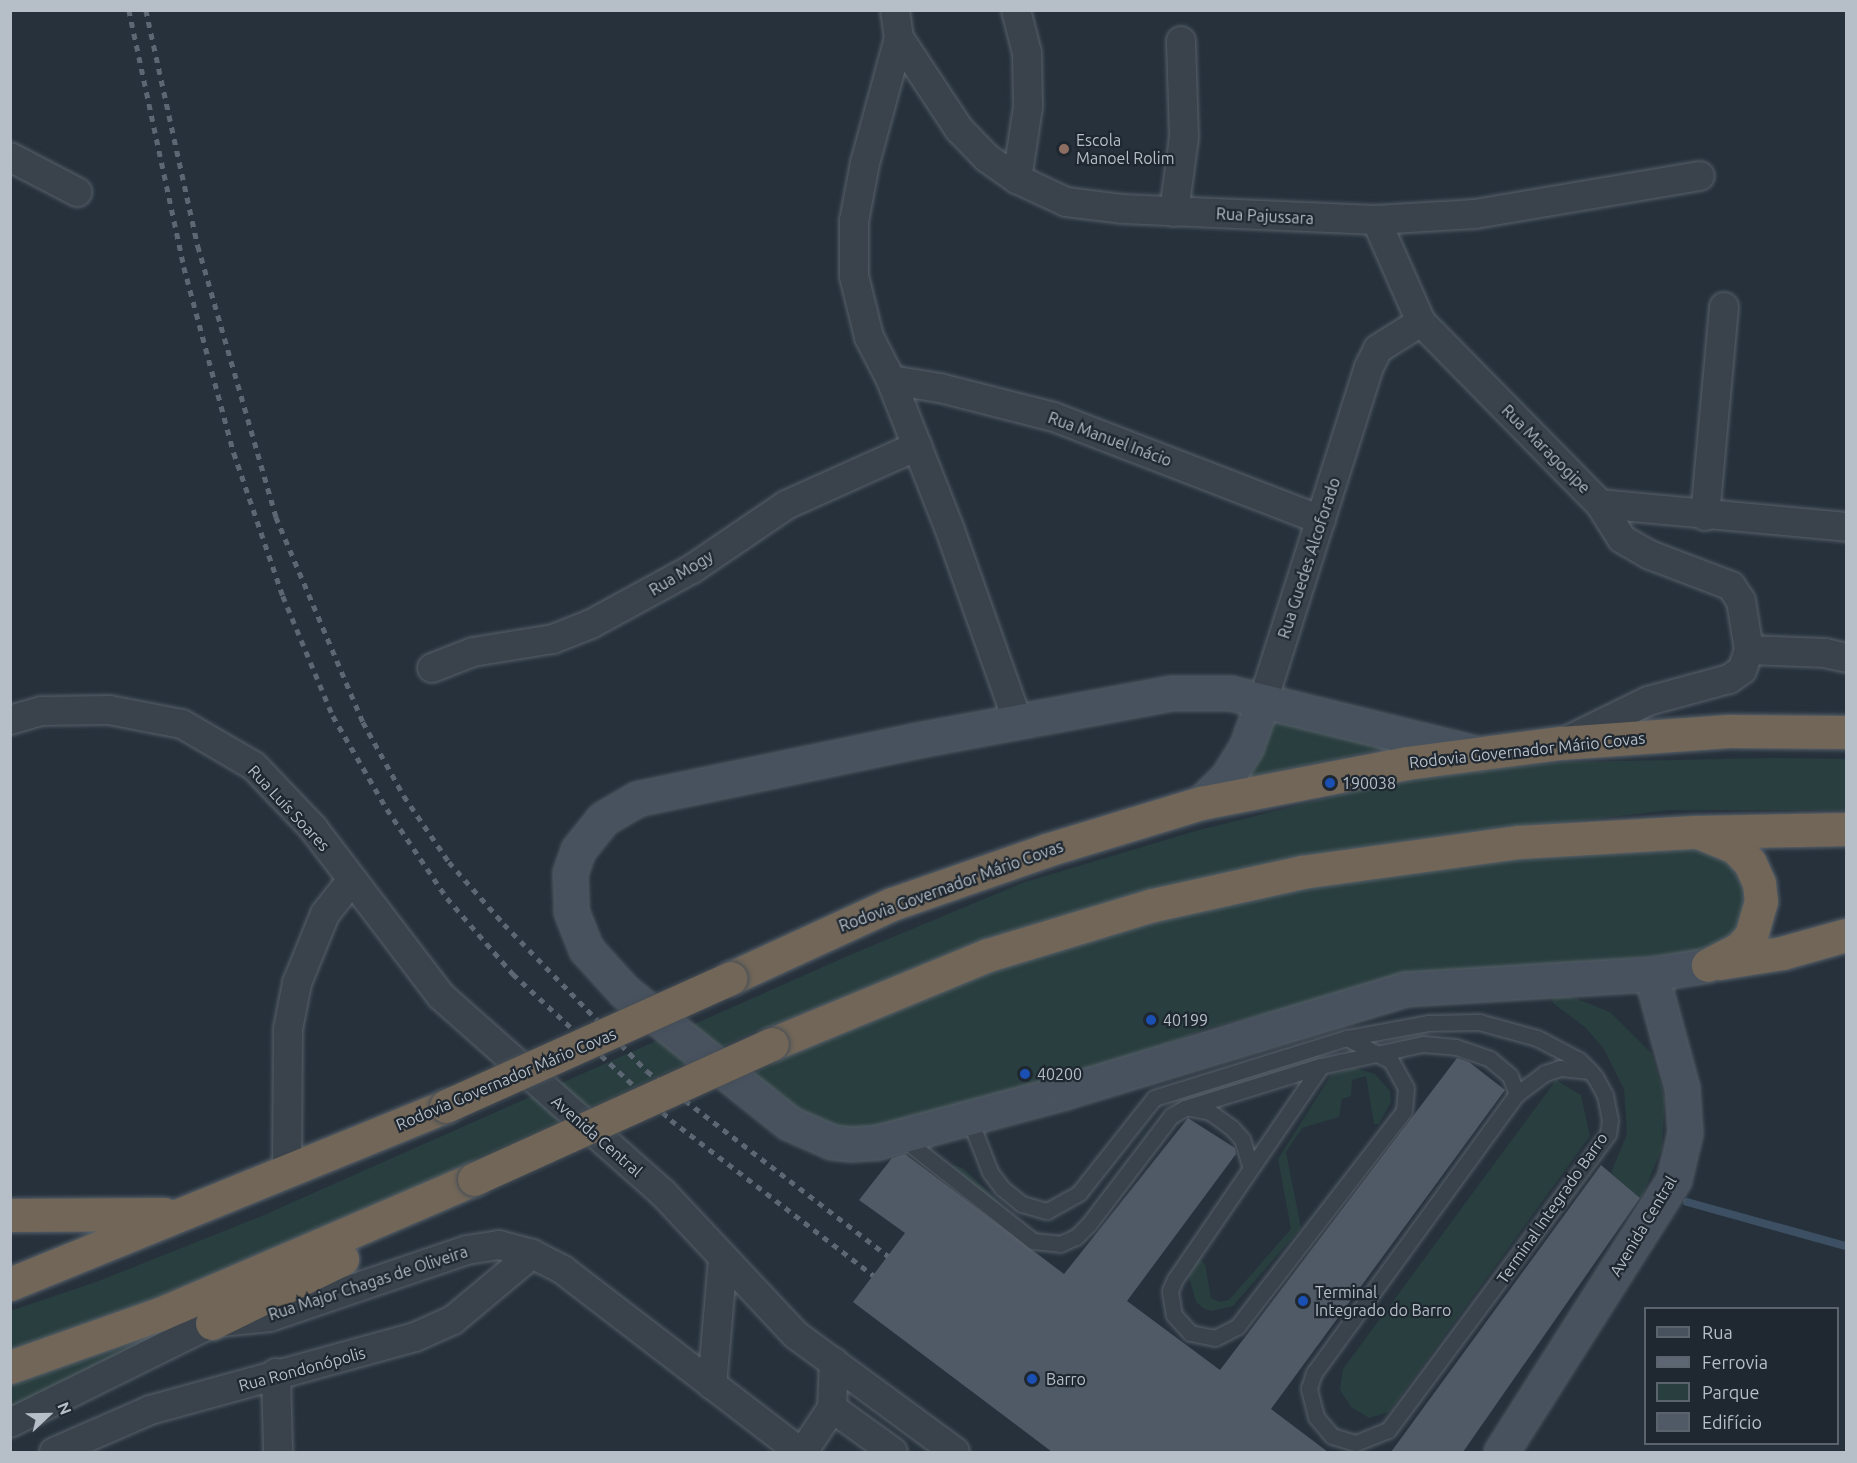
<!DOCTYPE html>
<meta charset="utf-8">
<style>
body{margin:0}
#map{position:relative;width:1857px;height:1463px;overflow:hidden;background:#26313c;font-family:Ubuntu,sans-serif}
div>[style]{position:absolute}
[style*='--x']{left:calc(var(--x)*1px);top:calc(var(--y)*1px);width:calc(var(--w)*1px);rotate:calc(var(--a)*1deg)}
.green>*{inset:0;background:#293e3e}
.stream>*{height:8px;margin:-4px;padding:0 4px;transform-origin:4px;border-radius:4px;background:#3d5063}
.building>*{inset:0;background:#505a66}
.roads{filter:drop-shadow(0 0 2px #58616a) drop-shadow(0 0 2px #58616a)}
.lane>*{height:15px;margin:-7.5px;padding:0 7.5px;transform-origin:7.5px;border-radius:7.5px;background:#3a434c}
.street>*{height:28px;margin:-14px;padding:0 14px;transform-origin:14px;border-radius:14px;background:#3a434c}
.secondary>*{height:33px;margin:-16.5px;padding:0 16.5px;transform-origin:16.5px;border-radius:16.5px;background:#48525f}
.highway>*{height:33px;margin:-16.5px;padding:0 16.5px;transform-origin:16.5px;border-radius:16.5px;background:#716658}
.rail>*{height:4.5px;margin-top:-2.25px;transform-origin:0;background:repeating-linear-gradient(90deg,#5c6773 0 6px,transparent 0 12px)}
.bridges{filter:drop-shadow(0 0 2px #454e57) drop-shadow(0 0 2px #454e57)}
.highway-bridge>*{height:33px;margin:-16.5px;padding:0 16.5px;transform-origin:16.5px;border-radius:16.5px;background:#716658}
.dots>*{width:16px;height:16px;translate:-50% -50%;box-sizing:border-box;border:3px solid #1f2831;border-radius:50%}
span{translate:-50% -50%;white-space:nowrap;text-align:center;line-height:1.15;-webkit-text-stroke:4.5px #1f2831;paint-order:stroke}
.poi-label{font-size:16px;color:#b6bec7}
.left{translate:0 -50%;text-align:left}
.street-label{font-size:16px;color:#b6bec7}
.frame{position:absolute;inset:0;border:12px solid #b6bec7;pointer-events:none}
.legend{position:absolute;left:1644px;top:1307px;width:195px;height:138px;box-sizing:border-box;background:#1f2831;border:2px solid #5b646d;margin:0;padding:8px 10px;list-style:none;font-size:18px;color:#b6bec7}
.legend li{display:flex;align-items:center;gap:12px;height:30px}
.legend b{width:30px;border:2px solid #5b646d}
.north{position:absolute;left:18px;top:1385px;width:60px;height:60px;-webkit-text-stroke:4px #1f2831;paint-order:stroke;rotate:68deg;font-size:16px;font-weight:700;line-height:24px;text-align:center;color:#b6bec7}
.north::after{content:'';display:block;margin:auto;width:21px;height:27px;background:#b6bec7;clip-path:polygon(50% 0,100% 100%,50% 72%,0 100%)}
</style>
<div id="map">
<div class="green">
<div style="clip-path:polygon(1232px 695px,1393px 747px,1234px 780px,1247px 718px)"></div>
<div style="clip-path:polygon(1774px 758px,1846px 759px,1846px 810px,1671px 810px,1516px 828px,869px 989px,754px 1032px,295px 1246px,11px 1353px,10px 1311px,96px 1282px,264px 1215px,850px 955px,1022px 883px,1195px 831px,1420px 775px,1567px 762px)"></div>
<div style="clip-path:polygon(1681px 841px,1728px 860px,1743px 888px,1744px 901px,1738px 929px,1718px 952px,1432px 973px,1205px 1029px,1074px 1081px,875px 1134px,846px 1132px,789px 1108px,730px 1075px,988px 955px,1401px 868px)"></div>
<div style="clip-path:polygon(1567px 995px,1610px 1012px,1652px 1054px,1665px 1099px,1662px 1148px,1641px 1199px,1611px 1173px,1627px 1134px,1624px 1089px,1604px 1049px,1586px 1028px,1553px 1003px,1552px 996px)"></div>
<div style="clip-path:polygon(1354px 1068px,1375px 1074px,1390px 1091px,1391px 1102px,1379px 1124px,1374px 1124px,1366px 1076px,1352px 1080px,1351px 1096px,1342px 1099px,1339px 1117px,1302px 1128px,1286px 1152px,1301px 1228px,1233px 1306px,1211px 1311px,1203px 1308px,1196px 1302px,1189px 1277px,1198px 1259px,1205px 1264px,1211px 1298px,1220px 1302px,1229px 1300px,1291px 1229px,1278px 1159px,1331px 1075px)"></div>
<div style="clip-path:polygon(1556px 1080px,1581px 1095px,1590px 1136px,1389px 1412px,1369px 1418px,1351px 1407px,1340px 1390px,1343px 1369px)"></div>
<div style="clip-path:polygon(952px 1165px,963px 1168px,1002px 1205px,988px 1199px)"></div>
<div style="clip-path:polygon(316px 1257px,11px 1417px,11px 1375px)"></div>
</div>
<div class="stream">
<div style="--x:1687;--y:1202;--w:165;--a:15.5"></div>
</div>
<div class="building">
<div style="clip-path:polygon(1457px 1058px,1469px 1062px,1505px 1090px,1271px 1409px,1328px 1452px,1052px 1452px,853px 1302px,905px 1233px,859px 1200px,892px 1158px,905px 1154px,1064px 1274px,1188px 1118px,1235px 1148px,1236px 1154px,1127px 1301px,1220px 1370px)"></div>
<div style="clip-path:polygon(1601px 1165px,1640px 1198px,1463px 1452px,1391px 1452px)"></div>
</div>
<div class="roads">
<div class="lane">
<div style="--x:1321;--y:1066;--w:258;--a:124.4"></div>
<div style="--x:1175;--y:1279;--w:13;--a:113"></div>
<div style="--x:1170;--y:1291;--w:24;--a:81"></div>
<div style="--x:1174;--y:1315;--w:24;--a:48"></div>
<div style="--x:1190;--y:1333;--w:25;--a:11"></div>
<div style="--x:1215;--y:1338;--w:25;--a:-27"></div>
<div style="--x:1237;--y:1327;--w:273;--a:-52.3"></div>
<div style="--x:1404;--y:1111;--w:23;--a:-85"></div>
<div style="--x:1406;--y:1088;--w:31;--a:-119"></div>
<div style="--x:1391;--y:1061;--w:50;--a:-152.4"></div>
<div style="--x:1190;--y:1108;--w:20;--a:11"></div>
<div style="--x:1210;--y:1112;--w:27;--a:36"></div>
<div style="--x:1232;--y:1128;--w:15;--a:48"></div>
<div style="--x:1242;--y:1139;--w:30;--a:73"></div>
<div style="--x:969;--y:1118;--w:58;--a:68.7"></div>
<div style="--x:990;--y:1172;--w:20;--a:53"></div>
<div style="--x:1002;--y:1188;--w:26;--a:39"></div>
<div style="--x:1022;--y:1204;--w:26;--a:16"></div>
<div style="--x:1047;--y:1211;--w:37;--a:-29"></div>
<div style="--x:1079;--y:1193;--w:121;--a:-51.7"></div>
<div style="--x:1154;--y:1098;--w:202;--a:-17.3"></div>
<div style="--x:1347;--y:1038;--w:82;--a:-10.5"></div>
<div style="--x:1428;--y:1023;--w:51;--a:-1.1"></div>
<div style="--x:1479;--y:1022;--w:60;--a:15.4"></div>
<div style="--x:1537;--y:1038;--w:47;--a:27.6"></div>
<div style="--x:1579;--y:1060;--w:16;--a:45"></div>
<div style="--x:1590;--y:1071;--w:8;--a:50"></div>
<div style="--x:1595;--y:1077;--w:21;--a:61"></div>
<div style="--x:1605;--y:1095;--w:25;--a:79"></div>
<div style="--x:1610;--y:1120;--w:14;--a:98"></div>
<div style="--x:1608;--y:1134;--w:369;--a:126.6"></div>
<div style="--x:1388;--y:1430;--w:35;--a:158"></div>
<div style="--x:1355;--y:1443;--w:24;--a:-163"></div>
<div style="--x:1332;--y:1436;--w:25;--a:-130"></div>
<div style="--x:1316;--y:1417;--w:30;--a:-104"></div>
<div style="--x:1309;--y:1388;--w:16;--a:-72"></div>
<div style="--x:1314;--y:1373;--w:345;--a:-54"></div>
<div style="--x:1517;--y:1094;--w:35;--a:-37"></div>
<div style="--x:1545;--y:1073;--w:16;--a:-18"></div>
<div style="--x:1560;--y:1068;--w:30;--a:6"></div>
<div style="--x:900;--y:1136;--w:169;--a:38.3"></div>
<div style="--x:1033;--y:1241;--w:27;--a:6"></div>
<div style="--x:1060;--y:1244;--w:17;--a:-24"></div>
<div style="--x:1076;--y:1237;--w:18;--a:-45"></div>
<div style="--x:1089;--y:1224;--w:136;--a:-52.8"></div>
<div style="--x:1171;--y:1116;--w:16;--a:-30"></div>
<div style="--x:1185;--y:1108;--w:142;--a:-17.2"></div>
<div style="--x:1321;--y:1066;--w:104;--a:-12.2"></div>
<div style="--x:1423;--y:1044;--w:33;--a:5"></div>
<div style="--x:1456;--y:1047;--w:36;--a:19"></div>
<div style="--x:1490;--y:1059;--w:26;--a:40"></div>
<div style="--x:1510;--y:1076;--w:19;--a:69"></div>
</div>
<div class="street">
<div style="--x:895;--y:10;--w:28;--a:82"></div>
<div style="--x:899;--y:38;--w:130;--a:105.2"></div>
<div style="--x:865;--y:163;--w:59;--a:100.7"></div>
<div style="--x:854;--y:221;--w:55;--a:90"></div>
<div style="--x:854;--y:276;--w:63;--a:76.2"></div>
<div style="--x:869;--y:337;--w:48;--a:62.9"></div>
<div style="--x:891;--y:380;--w:161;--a:68.5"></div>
<div style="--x:950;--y:530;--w:204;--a:70.5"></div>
<div style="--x:1016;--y:10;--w:44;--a:75.7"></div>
<div style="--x:1027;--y:53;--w:54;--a:88.9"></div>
<div style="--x:1028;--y:107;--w:73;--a:98.7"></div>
<div style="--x:899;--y:38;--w:109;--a:56.6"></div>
<div style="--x:959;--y:129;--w:40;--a:46"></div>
<div style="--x:987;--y:158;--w:37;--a:35"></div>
<div style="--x:1017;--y:179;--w:54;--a:25.1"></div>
<div style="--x:1066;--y:202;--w:56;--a:7.1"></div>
<div style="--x:1122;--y:209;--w:254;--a:2.5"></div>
<div style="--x:1376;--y:220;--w:99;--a:-3.5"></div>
<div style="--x:1475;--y:214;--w:228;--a:-9.6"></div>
<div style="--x:10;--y:157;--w:76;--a:27.6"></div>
<div style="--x:1174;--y:212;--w:76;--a:-82.4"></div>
<div style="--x:1184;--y:137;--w:96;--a:-91.8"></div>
<div style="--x:1376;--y:220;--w:111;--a:66.2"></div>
<div style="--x:1421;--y:322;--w:255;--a:45.5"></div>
<div style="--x:1600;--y:504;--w:41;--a:57.8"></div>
<div style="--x:1622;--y:539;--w:32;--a:30"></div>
<div style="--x:1650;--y:555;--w:87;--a:20.9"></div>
<div style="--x:1731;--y:586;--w:18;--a:56"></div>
<div style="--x:1741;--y:601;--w:50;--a:80.7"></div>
<div style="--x:1749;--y:650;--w:21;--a:109"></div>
<div style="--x:1742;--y:670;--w:16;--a:145"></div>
<div style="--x:1729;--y:679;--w:84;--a:164.8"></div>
<div style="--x:1648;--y:701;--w:91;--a:154"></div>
<div style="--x:891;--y:380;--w:50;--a:9.3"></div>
<div style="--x:940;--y:388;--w:118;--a:14.3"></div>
<div style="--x:1054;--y:417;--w:286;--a:21.1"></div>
<div style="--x:1600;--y:504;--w:247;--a:5.3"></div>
<div style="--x:1705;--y:516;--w:210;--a:-84.8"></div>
<div style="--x:1749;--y:650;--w:76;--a:2.3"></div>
<div style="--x:1825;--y:653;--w:22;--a:13"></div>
<div style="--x:432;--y:668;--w:44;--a:-21.3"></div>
<div style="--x:473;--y:652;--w:81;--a:-9.2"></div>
<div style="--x:553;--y:639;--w:41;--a:-21.5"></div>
<div style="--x:591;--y:624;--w:115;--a:-28.6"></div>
<div style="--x:692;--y:569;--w:114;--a:-34.2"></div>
<div style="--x:786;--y:505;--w:144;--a:-24.2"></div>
<div style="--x:1263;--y:701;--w:350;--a:-72.4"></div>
<div style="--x:1369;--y:367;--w:20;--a:-63"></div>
<div style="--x:1378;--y:349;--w:51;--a:-32.1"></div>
<div style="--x:10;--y:720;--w:33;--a:-16"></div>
<div style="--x:42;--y:711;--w:67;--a:-0.9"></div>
<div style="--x:109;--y:710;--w:74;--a:10.9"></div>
<div style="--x:182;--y:724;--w:83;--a:30.3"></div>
<div style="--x:254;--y:766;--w:86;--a:46.4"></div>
<div style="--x:313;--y:828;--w:211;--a:52.7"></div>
<div style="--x:441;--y:996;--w:297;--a:41.6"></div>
<div style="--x:663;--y:1193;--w:195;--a:46.9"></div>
<div style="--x:796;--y:1335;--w:197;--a:36.3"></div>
<div style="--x:287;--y:1172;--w:143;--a:-89.6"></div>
<div style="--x:288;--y:1029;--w:47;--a:-78.9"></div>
<div style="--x:297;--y:983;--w:74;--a:-67.9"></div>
<div style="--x:325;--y:914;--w:42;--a:-51.8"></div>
<div style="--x:834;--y:1362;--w:46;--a:92.5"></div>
<div style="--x:832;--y:1408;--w:75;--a:35.8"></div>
<div style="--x:276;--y:1373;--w:79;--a:88.5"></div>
<div style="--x:712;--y:1385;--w:126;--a:-85"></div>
<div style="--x:10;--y:1423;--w:225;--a:-26.3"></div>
<div style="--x:212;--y:1323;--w:58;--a:-5.9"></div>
<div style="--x:270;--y:1317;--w:208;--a:-18.8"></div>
<div style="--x:467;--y:1250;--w:32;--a:-9"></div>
<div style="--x:499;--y:1245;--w:34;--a:15"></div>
<div style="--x:532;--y:1254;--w:35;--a:27"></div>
<div style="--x:563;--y:1270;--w:299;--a:37.5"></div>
<div style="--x:54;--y:1452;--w:105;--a:-23.6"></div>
<div style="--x:150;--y:1410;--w:275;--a:-15.4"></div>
<div style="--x:415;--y:1337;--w:42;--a:-24.1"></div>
<div style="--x:453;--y:1320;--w:103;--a:-39.9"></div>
<div style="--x:803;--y:1452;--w:53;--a:-56.6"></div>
</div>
<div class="secondary">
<div style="--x:1479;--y:754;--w:256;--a:-166.2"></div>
<div style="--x:1230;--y:693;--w:59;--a:180"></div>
<div style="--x:1171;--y:693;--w:252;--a:169.5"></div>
<div style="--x:923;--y:739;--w:292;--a:168.2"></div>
<div style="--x:637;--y:799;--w:39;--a:150"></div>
<div style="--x:603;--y:819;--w:40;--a:129"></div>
<div style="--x:578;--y:850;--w:24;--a:109"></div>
<div style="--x:570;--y:873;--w:38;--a:88"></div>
<div style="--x:571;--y:911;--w:41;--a:68.5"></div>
<div style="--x:586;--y:949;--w:58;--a:47.8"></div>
<div style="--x:625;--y:992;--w:210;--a:38.6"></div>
<div style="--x:789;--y:1123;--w:47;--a:23.8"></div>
<div style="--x:832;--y:1142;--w:20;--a:6"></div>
<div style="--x:852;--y:1144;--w:26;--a:-4"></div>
<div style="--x:878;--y:1142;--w:193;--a:-15"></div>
<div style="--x:1064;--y:1092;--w:356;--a:-16.8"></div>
<div style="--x:1405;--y:989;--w:246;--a:-3.5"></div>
<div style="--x:1651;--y:974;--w:58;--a:-9"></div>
<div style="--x:1201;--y:803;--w:36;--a:-44"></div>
<div style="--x:1227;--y:778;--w:36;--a:-58"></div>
<div style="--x:1246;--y:748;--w:50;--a:-70.1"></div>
<div style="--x:1501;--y:1452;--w:323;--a:-57.6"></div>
<div style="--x:1674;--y:1179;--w:47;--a:-76.6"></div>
<div style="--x:1685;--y:1133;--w:45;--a:-93.8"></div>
<div style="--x:1682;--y:1088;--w:118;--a:-105.2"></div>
</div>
<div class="highway">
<div style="--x:1703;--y:834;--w:35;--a:22"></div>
<div style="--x:1735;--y:847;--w:22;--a:47"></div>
<div style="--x:1750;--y:863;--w:22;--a:66"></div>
<div style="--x:1759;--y:883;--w:18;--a:84"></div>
<div style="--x:1761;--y:901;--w:36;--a:106"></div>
<div style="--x:1751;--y:936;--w:18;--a:133"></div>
<div style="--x:1739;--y:949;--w:35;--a:153"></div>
<div style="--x:1719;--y:963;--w:64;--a:-9"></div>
<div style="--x:1782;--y:953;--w:66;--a:-15.7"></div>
<div style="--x:731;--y:978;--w:177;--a:-24.7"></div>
<div style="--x:892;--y:904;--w:164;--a:-19.2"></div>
<div style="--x:1047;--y:850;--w:161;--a:-17"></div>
<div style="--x:1201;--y:803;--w:209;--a:-11"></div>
<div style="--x:1406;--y:763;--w:156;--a:-7.4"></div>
<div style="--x:1561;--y:743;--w:168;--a:-4.1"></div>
<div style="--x:1729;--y:731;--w:117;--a:0.5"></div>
<div style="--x:772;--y:1044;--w:234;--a:-22.4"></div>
<div style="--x:988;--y:955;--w:172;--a:-16.9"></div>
<div style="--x:1153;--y:905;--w:153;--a:-12.5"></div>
<div style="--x:1302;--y:872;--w:219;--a:-7.9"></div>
<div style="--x:1519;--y:842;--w:176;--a:-3.3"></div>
<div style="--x:1695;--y:832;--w:151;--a:-1.1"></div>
<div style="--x:10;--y:1215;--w:154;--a:-0.4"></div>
<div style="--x:10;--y:1284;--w:471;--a:-22.2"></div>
<div style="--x:212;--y:1323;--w:145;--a:-26.2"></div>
<div style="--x:10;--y:1367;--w:159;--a:-19.5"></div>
<div style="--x:160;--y:1314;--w:342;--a:-23.3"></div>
</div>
</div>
<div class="rail">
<div style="--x:129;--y:10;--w:263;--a:77.9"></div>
<div style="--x:184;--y:267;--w:193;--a:75"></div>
<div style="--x:234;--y:453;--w:151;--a:71.1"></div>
<div style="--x:283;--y:596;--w:130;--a:67.4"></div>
<div style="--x:333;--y:716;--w:108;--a:59.9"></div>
<div style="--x:387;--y:809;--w:107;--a:56"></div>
<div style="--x:447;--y:898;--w:101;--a:49"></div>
<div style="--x:513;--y:974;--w:215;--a:42.7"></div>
<div style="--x:671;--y:1120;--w:255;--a:37.5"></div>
<div style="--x:146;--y:10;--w:242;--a:77.6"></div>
<div style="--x:198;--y:246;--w:282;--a:73.9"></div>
<div style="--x:276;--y:517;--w:223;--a:67"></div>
<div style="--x:363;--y:722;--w:85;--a:61"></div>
<div style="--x:404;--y:796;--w:80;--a:55.7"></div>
<div style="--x:449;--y:862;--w:83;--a:48.4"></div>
<div style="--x:504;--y:924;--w:205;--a:45.8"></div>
<div style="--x:647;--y:1071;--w:304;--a:37.5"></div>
</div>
<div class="bridges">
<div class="highway-bridge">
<div style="--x:446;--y:1106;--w:312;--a:-24.2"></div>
<div style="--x:474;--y:1179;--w:327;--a:-24.4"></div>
</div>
</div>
<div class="dots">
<div style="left:1064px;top:149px;background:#8d6e63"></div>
<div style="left:1330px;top:783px;background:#1a4fb4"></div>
<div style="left:1151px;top:1020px;background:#1a4fb4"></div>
<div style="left:1025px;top:1074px;background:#1a4fb4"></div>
<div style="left:1303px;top:1301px;background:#1a4fb4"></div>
<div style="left:1032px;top:1379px;background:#1a4fb4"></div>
</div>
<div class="poi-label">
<span class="left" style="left:1076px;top:149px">Escola<br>Manoel Rolim</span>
<span class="left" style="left:1342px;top:783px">190038</span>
<span class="left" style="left:1163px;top:1020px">40199</span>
<span class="left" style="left:1037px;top:1074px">40200</span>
<span class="left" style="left:1315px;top:1301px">Terminal<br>Integrado do Barro</span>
<span class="left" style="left:1046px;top:1379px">Barro</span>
</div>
<div class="street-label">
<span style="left:1265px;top:216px;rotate:3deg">Rua Pajussara</span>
<span style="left:1110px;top:439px;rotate:20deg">Rua Manuel Inácio</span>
<span style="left:1546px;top:449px;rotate:45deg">Rua Maragogipe</span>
<span style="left:1309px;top:558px;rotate:-72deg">Rua Guedes Alcoforado</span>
<span style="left:681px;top:573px;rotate:-31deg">Rua Mogy</span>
<span style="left:1527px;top:750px;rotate:-6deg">Rodovia Governador Mário Covas</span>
<span style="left:289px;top:808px;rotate:47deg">Rua Luís Soares</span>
<span style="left:951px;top:886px;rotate:-20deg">Rodovia Governador Mário Covas</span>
<span style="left:506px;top:1079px;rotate:-23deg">Rodovia Governador Mário Covas</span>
<span style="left:597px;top:1136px;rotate:41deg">Avenida Central</span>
<span style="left:1552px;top:1208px;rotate:-55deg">Terminal Integrado Barro</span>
<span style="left:1643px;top:1226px;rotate:-59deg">Avenida Central</span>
<span style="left:368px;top:1283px;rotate:-18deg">Rua Major Chagas de Oliveira</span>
<span style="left:302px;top:1369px;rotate:-15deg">Rua Rondonópolis</span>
</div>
<div class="frame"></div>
<ul class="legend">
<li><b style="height:8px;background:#48525f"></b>Rua</li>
<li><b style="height:8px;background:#5c6773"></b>Ferrovia</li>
<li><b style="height:16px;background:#293e3e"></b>Parque</li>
<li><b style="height:16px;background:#505a66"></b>Edifício</li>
</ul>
<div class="north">N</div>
</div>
